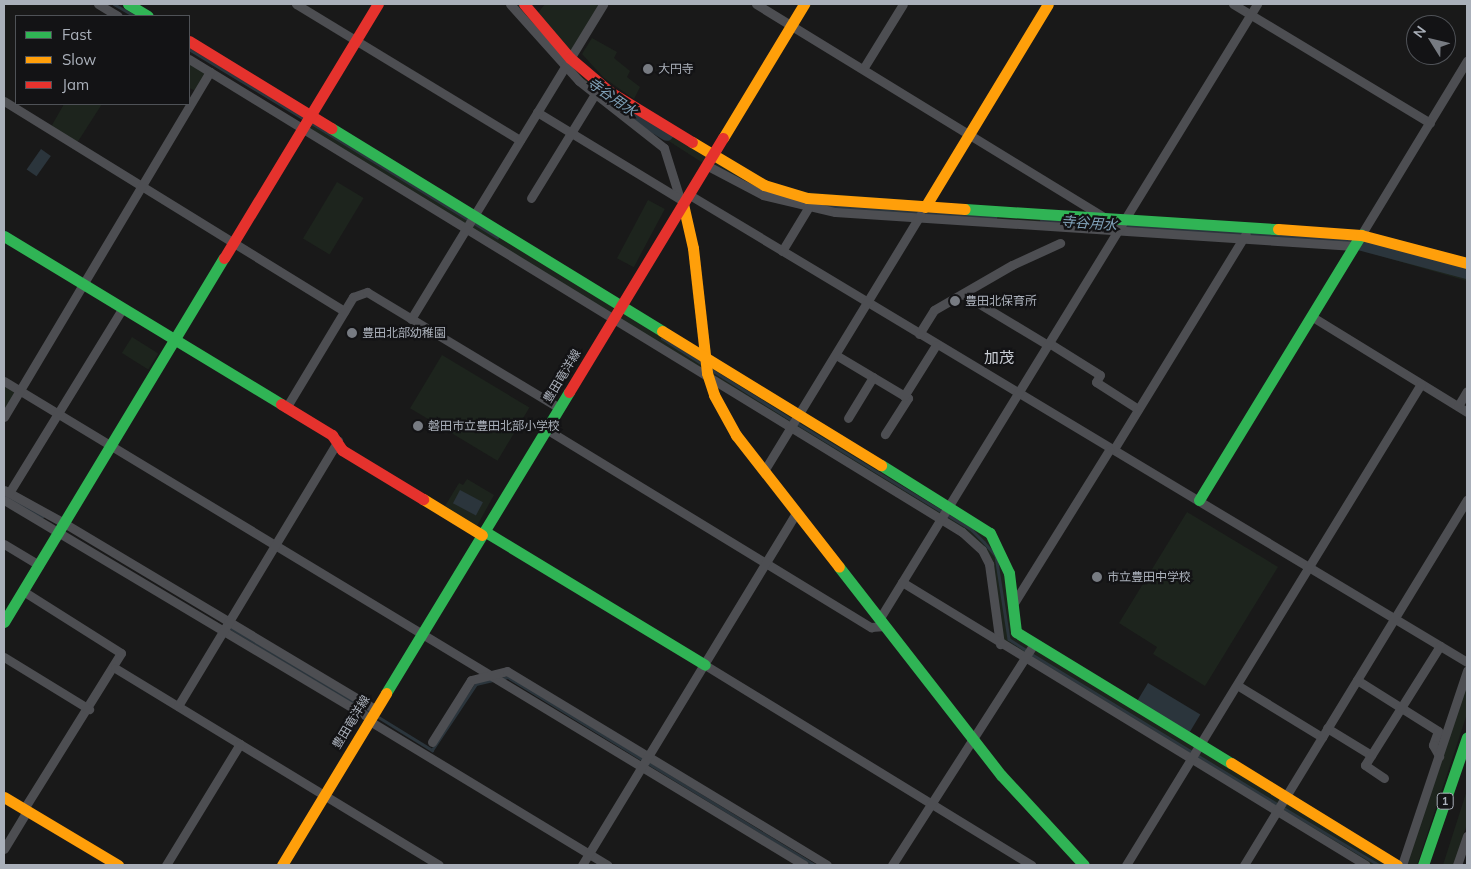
<!DOCTYPE html>
<meta charset="utf-8">
<style>
body{margin:0}
#map{position:relative;width:1471px;height:869px;overflow:hidden;background:#191919;font-family:Mulish,"Noto Sans JP",sans-serif}
div>[style]{position:absolute}
[style*='--x']{left:calc(var(--x)*1px);top:calc(var(--y)*1px);width:calc(var(--w)*1px);rotate:calc(var(--a)*1deg)}
.green>*{inset:0;background:#1d241d;transform-origin:0 0}
.water>*{inset:0;background:#2b353c;transform-origin:0 0}
.stream>*{height:2.5px;margin:-1.25px;padding:0 1.25px;transform-origin:1.25px;border-radius:1.25px;background:#2b353c}
.river>*{height:14px;margin:-7px;padding:0 7px;transform-origin:7px;border-radius:7px;background:#2b353c}
.street>*{height:9px;margin:-4.5px;padding:0 4.5px;transform-origin:4.5px;border-radius:4.5px;background:#4d4e52}
.fast>*{height:11px;margin:-5.5px;padding:0 5.5px;transform-origin:5.5px;border-radius:5.5px;background:#30b455}
.slow>*{height:11px;margin:-5.5px;padding:0 5.5px;transform-origin:5.5px;border-radius:5.5px;background:#ff9f0a}
.jam>*{height:11px;margin:-5.5px;padding:0 5.5px;transform-origin:5.5px;border-radius:5.5px;background:#e5322d}
.dots>*{width:14px;height:14px;translate:-50% -50%;box-sizing:border-box;border:2px solid #131315;border-radius:50%}
span{translate:-50% -50%;white-space:nowrap;text-align:center;line-height:1.15;-webkit-text-stroke:4.5px #131315;paint-order:stroke}
.shield-label span{padding:1px 4px;background:#131315;border:1px solid;border-radius:4px;-webkit-text-stroke-width:0}
.shield-label{font-size:11px;color:#aab0ba;font-weight:700}
.poi-label{font-size:12px;color:#aab0ba}
.left{translate:0 -50%;text-align:left}
.street-label{font-size:12px;color:#aab0ba}
.water-label{font-size:14px;color:#7fa0b7;font-style:italic}
.quarter-label{font-size:15px;color:#cbcfd6}
.frame{position:absolute;inset:0;border:5px solid #aab0ba;pointer-events:none}
.legend{position:absolute;left:15px;top:15px;width:175px;height:90px;box-sizing:border-box;background:#131315;border:1px solid #4f5257;margin:0;padding:6px 9px;list-style:none;font-size:15px;color:#aab0ba}
.legend li{display:flex;align-items:center;gap:10px;height:25px}
.legend b{width:25px;border:1px solid #4f5257}
.north{position:absolute;left:1406px;top:15px;width:50px;height:50px;box-sizing:border-box;background:#131315;border:1px solid #4f5257;border-radius:50%;rotate:306deg;font-size:14px;font-weight:700;line-height:20px;text-align:center;color:#aab0ba}
.north::after{content:'';display:block;margin:auto;width:18px;height:22px;background:#777b82;clip-path:polygon(50% 0,100% 100%,50% 72%,0 100%)}
</style>
<div id="map">
<div class="green">
<div style="clip-path:polygon(511px 4px,524px 4px,595px 80px,780px 190px,1361px 235px,1467px 263px,1467px 281px,1353px 248px,819px 210px,706px 165px,636px 120px,574px 74px)"></div>
<div style="clip-path:polygon(545px 4px,599px 5px,570px 53px,537px 14px)"></div>
<div style="clip-path:polygon(592px 38px,617px 52px,614px 58px,630px 71px,627px 77px,640px 87px,634px 99px,604px 78px,582px 54px)"></div>
<div style="clip-path:polygon(189px 59px,206px 70px,206px 78px,196px 91px,189px 88px)"></div>
<div style="clip-path:polygon(64px 104px,102px 104px,77px 143px,51px 127px)"></div>
<div style="clip-path:polygon(311px 114px,506px 233px,998px 544px,1016px 632px,1397px 865px,1367px 865px,1000px 644px,997px 608px,982px 550px,962px 532px,303px 128px)"></div>
<div style="left:337px;top:182px;width:31px;height:66px;rotate:31deg"></div>
<div style="left:648px;top:200px;width:19px;height:66px;rotate:28deg"></div>
<div style="left:132px;top:337px;width:31px;height:19px;rotate:32deg"></div>
<div style="left:442px;top:355px;width:102px;height:62px;rotate:31deg"></div>
<div style="clip-path:polygon(4px 381px,17px 389px,4px 412px)"></div>
<div style="clip-path:polygon(467px 479px,494px 495px,477px 526px,445px 506px,459px 483px,463px 485px)"></div>
<div style="clip-path:polygon(1187px 512px,1278px 567px,1205px 686px,1153px 654px,1157px 647px,1119px 623px)"></div>
<div style="clip-path:polygon(1467px 671px,1467px 714px,1417px 865px,1404px 865px)"></div>
<div style="clip-path:polygon(1467px 790px,1467px 824px,1454px 865px,1443px 865px)"></div>
</div>
<div class="water">
<div style="left:41px;top:149px;width:12px;height:25px;rotate:35deg"></div>
<div style="left:460px;top:490px;width:26px;height:15px;rotate:28deg"></div>
<div style="left:1148px;top:683px;width:61px;height:21px;rotate:31deg"></div>
</div>
<div class="stream">
<div style="--x:114;--y:4;--w:24;--a:30"></div>
<div style="--x:189;--y:49;--w:133;--a:31.2"></div>
<div style="--x:310;--y:122;--w:220;--a:31.6"></div>
<div style="--x:662;--y:338;--w:46;--a:32.7"></div>
<div style="--x:712;--y:370;--w:94;--a:32"></div>
<div style="--x:797;--y:423;--w:205;--a:31.4"></div>
<div style="--x:972;--y:530;--w:17;--a:45"></div>
<div style="--x:984;--y:542;--w:18;--a:49"></div>
<div style="--x:996;--y:556;--w:84;--a:81.1"></div>
<div style="--x:1009;--y:639;--w:20;--a:33"></div>
<div style="--x:5;--y:495;--w:43;--a:29.6"></div>
<div style="--x:229;--y:627;--w:165;--a:31.1"></div>
<div style="--x:1030;--y:653;--w:190;--a:31.4"></div>
<div style="--x:501;--y:679;--w:7;--a:-16"></div>
<div style="--x:508;--y:677;--w:360;--a:31.5"></div>
<div style="--x:377;--y:716;--w:65;--a:31.7"></div>
<div style="--x:432;--y:750;--w:79;--a:-56.3"></div>
<div style="--x:476;--y:684;--w:17;--a:-13"></div>
<div style="--x:1197;--y:755;--w:94;--a:31.5"></div>
<div style="--x:1282;--y:807;--w:113;--a:30.9"></div>
</div>
<div class="river">
<div style="--x:602;--y:94;--w:76;--a:31.6"></div>
<div style="--x:813;--y:204;--w:178;--a:3.9"></div>
<div style="--x:1047;--y:220;--w:305;--a:4"></div>
<div style="--x:1351;--y:241;--w:120;--a:15"></div>
</div>
<div class="street">
<div style="--x:98;--y:4;--w:23;--a:31"></div>
<div style="--x:296;--y:4;--w:262;--a:31.3"></div>
<div style="--x:510;--y:4;--w:103;--a:48.1"></div>
<div style="--x:579;--y:81;--w:108;--a:38.2"></div>
<div style="--x:664;--y:148;--w:53;--a:72.6"></div>
<div style="--x:756;--y:4;--w:407;--a:31.5"></div>
<div style="--x:1233;--y:4;--w:230;--a:31.1"></div>
<div style="--x:189;--y:59;--w:906;--a:31.46"></div>
<div style="--x:962;--y:532;--w:27;--a:42"></div>
<div style="--x:982;--y:550;--w:16;--a:63"></div>
<div style="--x:989;--y:564;--w:81;--a:82.2"></div>
<div style="--x:863;--y:69;--w:76;--a:-58.4"></div>
<div style="--x:4;--y:101;--w:400;--a:31.7"></div>
<div style="--x:537;--y:112;--w:170;--a:31.3"></div>
<div style="--x:706;--y:165;--w:64;--a:27.8"></div>
<div style="--x:763;--y:195;--w:74;--a:13.3"></div>
<div style="--x:835;--y:212;--w:520;--a:3.75"></div>
<div style="--x:688;--y:194;--w:909;--a:31"></div>
<div style="--x:531;--y:198;--w:122;--a:-58.4"></div>
<div style="--x:1361;--y:235;--w:204;--a:-58.7"></div>
<div style="--x:782;--y:251;--w:50;--a:-58.8"></div>
<div style="--x:963;--y:294;--w:99;--a:31"></div>
<div style="--x:1311;--y:316;--w:183;--a:31.6"></div>
<div style="--x:411;--y:319;--w:369;--a:-58.6"></div>
<div style="--x:919;--y:334;--w:28;--a:-58"></div>
<div style="--x:934;--y:310;--w:90;--a:-30"></div>
<div style="--x:1012;--y:265;--w:53;--a:-24.6"></div>
<div style="--x:1049;--y:343;--w:60;--a:32.1"></div>
<div style="--x:1100;--y:375;--w:8;--a:120"></div>
<div style="--x:1096;--y:382;--w:50;--a:32.7"></div>
<div style="--x:836;--y:355;--w:84;--a:30.8"></div>
<div style="--x:908;--y:398;--w:43;--a:122.6"></div>
<div style="--x:4;--y:381;--w:935;--a:31.17"></div>
<div style="--x:904;--y:396;--w:60;--a:-57.9"></div>
<div style="--x:1458;--y:406;--w:17;--a:-59"></div>
<div style="--x:286;--y:408;--w:130;--a:-58.9"></div>
<div style="--x:353;--y:297;--w:15;--a:-20"></div>
<div style="--x:367;--y:292;--w:224;--a:31.1"></div>
<div style="--x:4;--y:417;--w:402;--a:-59.2"></div>
<div style="--x:848;--y:418;--w:48;--a:-58.6"></div>
<div style="--x:546;--y:429;--w:381;--a:31.4"></div>
<div style="--x:871;--y:627;--w:14;--a:-4"></div>
<div style="--x:1114;--y:449;--w:252;--a:-58.5"></div>
<div style="--x:764;--y:471;--w:300;--a:-58.6"></div>
<div style="--x:4;--y:490;--w:68;--a:28.8"></div>
<div style="--x:64;--y:523;--w:362;--a:30.9"></div>
<div style="--x:9;--y:493;--w:217;--a:-58.4"></div>
<div style="--x:4;--y:500;--w:425;--a:30.8"></div>
<div style="--x:4;--y:544;--w:41;--a:31"></div>
<div style="--x:902;--y:582;--w:543;--a:31.38"></div>
<div style="--x:23;--y:591;--w:116;--a:32.3"></div>
<div style="--x:121;--y:653;--w:184;--a:121.9"></div>
<div style="--x:1012;--y:606;--w:184;--a:-58.1"></div>
<div style="--x:880;--y:618;--w:721;--a:-58.45"></div>
<div style="--x:4;--y:657;--w:100;--a:31.5"></div>
<div style="--x:705;--y:665;--w:383;--a:31.5"></div>
<div style="--x:115;--y:668;--w:379;--a:31.3"></div>
<div style="--x:1357;--y:680;--w:96;--a:32.2"></div>
<div style="--x:1438;--y:731;--w:15;--a:110"></div>
<div style="--x:1433;--y:745;--w:13;--a:61"></div>
<div style="--x:1237;--y:685;--w:100;--a:31.5"></div>
<div style="--x:178;--y:706;--w:310;--a:-58.9"></div>
<div style="--x:368;--y:720;--w:280;--a:31.2"></div>
<div style="--x:1327;--y:728;--w:52;--a:31.5"></div>
<div style="--x:432;--y:742;--w:73;--a:-57.8"></div>
<div style="--x:471;--y:680;--w:37;--a:-14"></div>
<div style="--x:507;--y:671;--w:374;--a:31.2"></div>
<div style="--x:1384;--y:778;--w:23;--a:-146"></div>
<div style="--x:1365;--y:765;--w:141;--a:-57.8"></div>
<div style="--x:4;--y:849;--w:44;--a:-58.8"></div>
<div style="--x:166;--y:865;--w:142;--a:-58.6"></div>
<div style="--x:582;--y:865;--w:413;--a:-58.7"></div>
<div style="--x:892;--y:865;--w:261;--a:-57.3"></div>
<div style="--x:1126;--y:865;--w:564;--a:-58.48"></div>
<div style="--x:1244;--y:865;--w:428;--a:-58.6"></div>
<div style="--x:1402;--y:865;--w:205;--a:-71.5"></div>
<div style="--x:1457;--y:865;--w:31;--a:-71"></div>
</div>
<div class="fast">
<div style="--x:128;--y:4;--w:23;--a:31"></div>
<div style="--x:331;--y:128;--w:388;--a:31.5"></div>
<div style="--x:965;--y:209;--w:314;--a:3.7"></div>
<div style="--x:4;--y:236;--w:324;--a:31.2"></div>
<div style="--x:881;--y:465;--w:128;--a:32"></div>
<div style="--x:990;--y:533;--w:44;--a:64.6"></div>
<div style="--x:1009;--y:573;--w:59;--a:83.2"></div>
<div style="--x:1016;--y:632;--w:252;--a:31.4"></div>
<div style="--x:1199;--y:500;--w:311;--a:-58.6"></div>
<div style="--x:484;--y:531;--w:258;--a:31.2"></div>
<div style="--x:839;--y:567;--w:264;--a:52.1"></div>
<div style="--x:1001;--y:775;--w:122;--a:47.3"></div>
<div style="--x:4;--y:622;--w:425;--a:-58.9"></div>
<div style="--x:386;--y:693;--w:352;--a:-58.7"></div>
<div style="--x:1423;--y:865;--w:135;--a:-71"></div>
</div>
<div class="slow">
<div style="--x:723;--y:138;--w:157;--a:-58.8"></div>
<div style="--x:692;--y:142;--w:84;--a:30.8"></div>
<div style="--x:764;--y:185;--w:45;--a:16.8"></div>
<div style="--x:807;--y:198;--w:158;--a:4"></div>
<div style="--x:683;--y:204;--w:45;--a:77.2"></div>
<div style="--x:693;--y:248;--w:126;--a:83.6"></div>
<div style="--x:707;--y:373;--w:23;--a:72"></div>
<div style="--x:714;--y:395;--w:46;--a:61.2"></div>
<div style="--x:736;--y:435;--w:167;--a:52"></div>
<div style="--x:925;--y:207;--w:237;--a:-58.8"></div>
<div style="--x:1278;--y:229;--w:83;--a:4.1"></div>
<div style="--x:1361;--y:235;--w:110;--a:14.8"></div>
<div style="--x:662;--y:331;--w:257;--a:31.5"></div>
<div style="--x:423;--y:499;--w:69;--a:31.4"></div>
<div style="--x:1231;--y:763;--w:195;--a:31.6"></div>
<div style="--x:4;--y:797;--w:133;--a:30.8"></div>
<div style="--x:282;--y:865;--w:201;--a:-58.8"></div>
</div>
<div class="jam">
<div style="--x:524;--y:4;--w:71;--a:49.6"></div>
<div style="--x:570;--y:58;--w:52;--a:40.4"></div>
<div style="--x:610;--y:92;--w:96;--a:31.4"></div>
<div style="--x:189;--y:41;--w:167;--a:31.5"></div>
<div style="--x:224;--y:258;--w:297;--a:-58.8"></div>
<div style="--x:569;--y:392;--w:297;--a:-58.8"></div>
<div style="--x:281;--y:404;--w:60;--a:31.3"></div>
<div style="--x:332;--y:435;--w:18;--a:56"></div>
<div style="--x:342;--y:450;--w:95;--a:31.2"></div>
</div>
<div class="dots">
<div style="left:648px;top:69px;background:#777b82"></div>
<div style="left:955px;top:301px;background:#777b82"></div>
<div style="left:352px;top:333px;background:#777b82"></div>
<div style="left:418px;top:426px;background:#777b82"></div>
<div style="left:1097px;top:577px;background:#777b82"></div>
</div>
<div class="shield-label">
<span style="left:1445px;top:801px">1</span>
</div>
<div class="poi-label">
<span class="left" style="left:658px;top:69px">大円寺</span>
<span class="left" style="left:965px;top:301px">豊田北保育所</span>
<span class="left" style="left:362px;top:333px">豊田北部幼稚園</span>
<span class="left" style="left:428px;top:426px">磐田市立豊田北部小学校</span>
<span class="left" style="left:1107px;top:577px">市立豊田中学校</span>
</div>
<div class="street-label">
<span style="left:562px;top:376px;rotate:-59deg">豊田竜洋線</span>
<span style="left:351px;top:722px;rotate:-59deg">豊田竜洋線</span>
</div>
<div class="water-label">
<span style="left:612px;top:97px;rotate:35deg">寺谷用水</span>
<span style="left:1089px;top:223px;rotate:4deg">寺谷用水</span>
</div>
<div class="quarter-label">
<span style="left:999px;top:358px">加茂</span>
</div>
<div class="frame"></div>
<ul class="legend">
<li><b style="height:6px;background:#30b455"></b>Fast</li>
<li><b style="height:6px;background:#ff9f0a"></b>Slow</li>
<li><b style="height:6px;background:#e5322d"></b>Jam</li>
</ul>
<div class="north">N</div>
</div>
